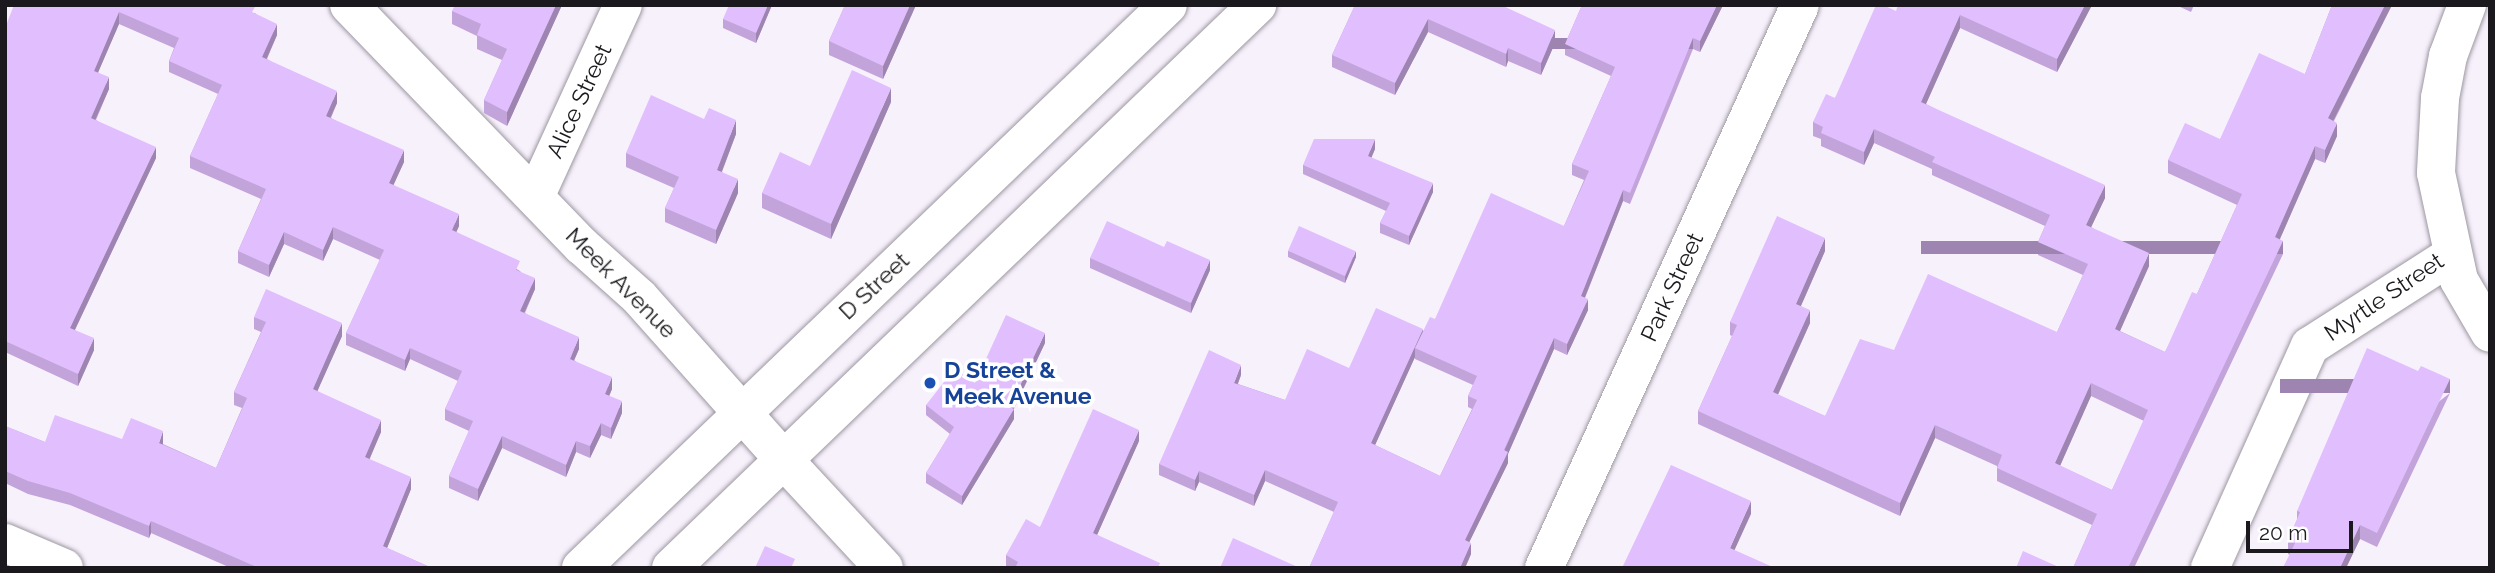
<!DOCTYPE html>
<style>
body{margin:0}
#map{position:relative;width:2495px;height:573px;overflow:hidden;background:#f7f1fc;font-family:Raleway,sans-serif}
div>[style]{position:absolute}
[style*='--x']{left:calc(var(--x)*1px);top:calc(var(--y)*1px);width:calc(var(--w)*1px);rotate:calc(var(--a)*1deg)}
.roads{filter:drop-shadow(0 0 2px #9c97a1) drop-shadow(0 0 2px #9c97a1)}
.street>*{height:38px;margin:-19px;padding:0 19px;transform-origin:19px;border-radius:19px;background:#fff}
.secondary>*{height:38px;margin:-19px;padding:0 19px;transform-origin:19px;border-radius:19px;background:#fff}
.wall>*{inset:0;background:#c2a3da}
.shaded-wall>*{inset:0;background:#9e85b1;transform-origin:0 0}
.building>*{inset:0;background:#e1befd;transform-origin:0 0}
.dots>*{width:19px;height:19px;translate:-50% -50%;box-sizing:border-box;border:4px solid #fff;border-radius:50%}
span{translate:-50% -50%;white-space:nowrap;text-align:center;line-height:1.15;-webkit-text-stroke:7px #fff;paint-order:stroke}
.street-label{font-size:23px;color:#1b191d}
.transit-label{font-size:23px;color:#164399;font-weight:700}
.left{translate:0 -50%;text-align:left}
.frame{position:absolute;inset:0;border:7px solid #1b191d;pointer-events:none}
.scale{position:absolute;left:2246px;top:521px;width:107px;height:32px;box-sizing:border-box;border:4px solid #1b191d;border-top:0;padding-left:9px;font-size:21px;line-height:24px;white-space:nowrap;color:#1b191d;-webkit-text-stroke:5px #fff;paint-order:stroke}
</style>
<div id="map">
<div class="roads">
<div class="street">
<div style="--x:535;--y:197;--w:211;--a:-65.4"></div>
<div style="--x:784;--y:460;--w:147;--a:47.2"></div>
<div style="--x:5;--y:543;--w:64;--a:23"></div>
<div style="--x:1544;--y:568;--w:618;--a:-65.55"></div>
<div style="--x:2210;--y:568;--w:243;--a:-65.8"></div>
<div style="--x:2310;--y:346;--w:167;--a:-32.6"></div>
</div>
<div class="secondary">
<div style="--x:349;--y:5;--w:335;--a:46"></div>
<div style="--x:582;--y:246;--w:76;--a:41.8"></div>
<div style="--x:639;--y:297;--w:218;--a:48.3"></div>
<div style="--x:2467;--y:5;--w:54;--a:110.4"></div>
<div style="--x:2448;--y:56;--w:43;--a:100.8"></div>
<div style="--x:2440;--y:98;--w:75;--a:93.1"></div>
<div style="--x:2436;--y:173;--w:109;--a:77.9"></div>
<div style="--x:2459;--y:280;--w:61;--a:59.7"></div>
<div style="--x:581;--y:568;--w:813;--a:-43.8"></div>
<div style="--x:671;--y:568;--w:813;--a:-43.85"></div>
</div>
</div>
<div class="wall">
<div style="clip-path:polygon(562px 5px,507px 126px,484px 113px,484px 100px,502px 60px,477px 49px,477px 36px,452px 24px,452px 11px)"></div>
<div style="clip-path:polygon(772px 5px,756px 43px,723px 28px,723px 19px)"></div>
<div style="clip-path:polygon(845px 5px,916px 5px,883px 79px,829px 55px,829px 41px)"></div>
<div style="clip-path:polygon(1355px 5px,1555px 43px,1541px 75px,1508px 61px,1506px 67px,1428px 32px,1395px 95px,1332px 67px,1332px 55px)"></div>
<div style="clip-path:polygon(evenodd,1582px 5px,1723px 5px,1700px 52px,1693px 49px,1630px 204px,1623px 201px,1585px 298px,1588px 310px,1567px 355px,1554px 349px,1508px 454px,1508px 463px,1469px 542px,1471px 554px,1465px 568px,1309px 568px,1334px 512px,1265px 481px,1254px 506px,1199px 482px,1195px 491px,1159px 475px,1159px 464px,1241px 375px,1238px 384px,1285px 400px,1423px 331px,1435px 319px,1564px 226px,1584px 180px,1572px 175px,1572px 164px,1611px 76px,1565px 55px,1565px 44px,1582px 5px,1415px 357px,1415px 359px,1473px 385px,1468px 396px,1468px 407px,1472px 409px,1440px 476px,1375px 445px,1415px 357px)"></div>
<div style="clip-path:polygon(evenodd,2092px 5px,2057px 72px,1960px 28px,1926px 104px,2105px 198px,2091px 227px,2149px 266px,2120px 331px,2165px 352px,2197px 294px,2237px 205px,2168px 173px,2168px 160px,2220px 139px,2305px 74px,2332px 5px,2392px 5px,2334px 121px,2337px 136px,2325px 163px,2315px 159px,2280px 239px,2283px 254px,2134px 568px,2073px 568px,2092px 525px,1997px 481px,1997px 466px,1935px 438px,1900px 516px,1698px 424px,1698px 411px,1732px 336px,1730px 335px,1730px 322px,1825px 251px,1801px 306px,1810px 323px,1778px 395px,1825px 416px,1894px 350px,2057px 332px,2083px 275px,2038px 255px,2038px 242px,2045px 226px,1932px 175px,1932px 169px,1874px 143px,1864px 165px,1821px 146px,1821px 139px,1813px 136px,1813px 122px,1835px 98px,1896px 11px,2092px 5px,2091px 396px,2144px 421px,2112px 490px,2060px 466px,2091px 396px)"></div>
<div style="clip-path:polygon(2176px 5px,2194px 5px,2191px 12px)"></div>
<div style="clip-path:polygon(32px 7px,255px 13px,277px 35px,267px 59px,337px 103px,331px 118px,404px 162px,393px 185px,459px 226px,456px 232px,520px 271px,535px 289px,525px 313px,579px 349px,574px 360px,612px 389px,609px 396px,622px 413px,611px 439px,601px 435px,590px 458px,576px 452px,566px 477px,502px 448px,478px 501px,449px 488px,449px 476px,469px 431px,445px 420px,445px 409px,458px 381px,410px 359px,405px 371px,346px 345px,346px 333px,380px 260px,333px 239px,323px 261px,284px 244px,269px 277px,238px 263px,238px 251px,261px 199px,190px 168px,190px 156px,218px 94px,169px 72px,169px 61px,174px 48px,119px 24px,98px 72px,109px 89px,96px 120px,156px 158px,75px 330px,94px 350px,78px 386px,5px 352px,5px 28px)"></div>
<div style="clip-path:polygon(891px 102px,831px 239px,762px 208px,762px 193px,810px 166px)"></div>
<div style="clip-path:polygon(736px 134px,722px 172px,738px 193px,716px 244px,665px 222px,665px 208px,674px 188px,626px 167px,626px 153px)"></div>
<div style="clip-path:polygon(1375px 149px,1371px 158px,1433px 192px,1409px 245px,1380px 233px,1380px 223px,1386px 211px,1303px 174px,1303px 165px)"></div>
<div style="clip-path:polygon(1288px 251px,1356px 257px,1345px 283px,1288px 257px)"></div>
<div style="clip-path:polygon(1090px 258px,1210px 270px,1191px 313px,1090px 268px)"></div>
<div style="clip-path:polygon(254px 317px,342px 336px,317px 391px,381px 432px,369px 459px,411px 489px,387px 548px,432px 568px,231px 568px,151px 533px,149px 538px,70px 505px,28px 494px,5px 483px,5px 426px,45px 442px,122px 439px,163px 443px,163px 444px,216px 468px,242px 408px,234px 405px,234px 392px,261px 332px,254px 329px)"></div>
<div style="clip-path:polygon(1045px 343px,1014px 409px,1014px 419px,962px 505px,926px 483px,926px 473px,950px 434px,926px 415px,926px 405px,975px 383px)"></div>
<div style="clip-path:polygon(2450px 393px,2377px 547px,2360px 539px,2346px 568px,2283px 568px,2290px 555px,2288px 554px,2288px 540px,2297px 520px,2297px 511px)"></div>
<div style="clip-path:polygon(1139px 441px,1097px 535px,1160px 568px,1008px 568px,1006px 566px,1006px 555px,1040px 527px)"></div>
</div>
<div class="shaded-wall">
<div style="clip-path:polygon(556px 5px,562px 5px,507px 126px,507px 112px)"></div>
<div style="clip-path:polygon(768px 5px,772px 5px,756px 43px,756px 33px)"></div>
<div style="clip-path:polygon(910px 5px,916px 5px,883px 79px,883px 66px)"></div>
<div style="clip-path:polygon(1717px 5px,1723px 5px,1700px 52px,1700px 41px)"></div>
<div style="clip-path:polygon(2085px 5px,2092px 5px,2057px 72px,2057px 59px)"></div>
<div style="clip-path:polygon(2385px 5px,2392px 5px,2328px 131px,2328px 118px)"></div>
<div style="clip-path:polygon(119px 12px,119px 24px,94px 82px,94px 71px)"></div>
<div style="clip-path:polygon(1960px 15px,1960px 28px,1921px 115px,1921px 102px)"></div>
<div style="clip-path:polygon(1428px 19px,1428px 32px,1395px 95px,1395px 83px)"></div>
<div style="clip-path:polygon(277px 24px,277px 35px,262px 69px,262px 57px)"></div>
<div style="clip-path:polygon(1555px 30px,1555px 43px,1541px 75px,1541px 63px)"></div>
<div style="left:1693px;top:38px;width:11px;height:167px;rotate:90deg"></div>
<div style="clip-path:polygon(1508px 48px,1508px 61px,1506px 67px,1506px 54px)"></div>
<div style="clip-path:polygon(109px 77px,109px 89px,91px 129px,91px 118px)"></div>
<div style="clip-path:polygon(891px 88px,891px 102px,831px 239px,831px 224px)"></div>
<div style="clip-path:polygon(337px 91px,337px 103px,326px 127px,326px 116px)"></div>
<div style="clip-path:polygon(736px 120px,736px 134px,717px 184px,717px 170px)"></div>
<div style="clip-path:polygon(2337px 123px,2337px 136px,2325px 163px,2325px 150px)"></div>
<div style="clip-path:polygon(1874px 129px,1874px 143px,1864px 165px,1864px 152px)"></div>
<div style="clip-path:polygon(1375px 139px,1375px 149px,1368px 166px,1368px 156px)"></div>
<div style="clip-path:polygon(2315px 146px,2315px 159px,2275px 250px,2275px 237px)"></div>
<div style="clip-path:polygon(156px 147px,156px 158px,70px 340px,70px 328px)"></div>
<div style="clip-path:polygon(404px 150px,404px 162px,389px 195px,389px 183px)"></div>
<div style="clip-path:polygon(738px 179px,738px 193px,716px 244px,716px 230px)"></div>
<div style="clip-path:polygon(1433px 183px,1433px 192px,1409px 245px,1409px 236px)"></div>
<div style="clip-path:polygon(2105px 185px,2105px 198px,2086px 238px,2086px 225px)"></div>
<div style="clip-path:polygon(1623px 190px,1623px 201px,1581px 307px,1581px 296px)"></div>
<div style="clip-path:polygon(459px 214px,459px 226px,452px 242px,452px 230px)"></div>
<div style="clip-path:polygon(333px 227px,333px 239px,323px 261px,323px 250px)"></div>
<div style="clip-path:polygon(284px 232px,284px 244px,269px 277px,269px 265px)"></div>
<div style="clip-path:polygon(1825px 238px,1825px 251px,1796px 317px,1796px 304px)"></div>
<div style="left:2283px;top:241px;width:13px;height:362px;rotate:90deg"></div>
<div style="clip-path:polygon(1356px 251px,1356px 257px,1345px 283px,1345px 277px)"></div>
<div style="clip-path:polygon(2149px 253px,2149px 266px,2115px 342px,2115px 329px)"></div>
<div style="clip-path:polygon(1210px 260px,1210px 270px,1191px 313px,1191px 303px)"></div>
<div style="clip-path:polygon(535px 278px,535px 289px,520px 322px,520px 311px)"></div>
<div style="clip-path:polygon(1588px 299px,1588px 310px,1567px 355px,1567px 344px)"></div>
<div style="clip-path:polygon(1810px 310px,1810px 323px,1773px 405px,1773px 392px)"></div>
<div style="clip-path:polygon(342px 323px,342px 336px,313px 401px,313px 389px)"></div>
<div style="clip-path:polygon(1423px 329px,1423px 339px,1415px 348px,1415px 357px,1371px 454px,1371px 443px)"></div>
<div style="clip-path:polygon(1045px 333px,1045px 343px,1012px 412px,1014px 409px,1014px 419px,962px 505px,962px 496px,1010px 407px)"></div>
<div style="clip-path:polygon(579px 337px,579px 349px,570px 370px,570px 359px)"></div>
<div style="clip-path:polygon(94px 338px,94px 350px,78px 386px,78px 374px)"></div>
<div style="clip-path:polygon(1554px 338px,1554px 349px,1508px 454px,1508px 463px,1465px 551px,1465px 540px)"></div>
<div style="clip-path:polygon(410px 348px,410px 359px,405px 371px,405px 360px)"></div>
<div style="clip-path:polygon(1241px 365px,1241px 375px,1234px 393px,1234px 383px)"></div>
<div style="clip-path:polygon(612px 377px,612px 389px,605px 406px,605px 394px)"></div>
<div style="left:2450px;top:379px;width:14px;height:170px;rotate:90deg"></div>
<div style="clip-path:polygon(2091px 383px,2091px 396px,2055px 477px,2055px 463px)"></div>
<div style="clip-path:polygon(622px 401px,622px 413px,611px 439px,611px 428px)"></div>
<div style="clip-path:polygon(381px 420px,381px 432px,365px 470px,365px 457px)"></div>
<div style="clip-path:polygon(601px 423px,601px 435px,590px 458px,590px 446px)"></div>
<div style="clip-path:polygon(1935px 425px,1935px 438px,1900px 516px,1900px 503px)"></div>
<div style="clip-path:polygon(1139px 430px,1139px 441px,1093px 544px,1093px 533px)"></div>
<div style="clip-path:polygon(163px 431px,163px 443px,159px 455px,159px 443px)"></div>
<div style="clip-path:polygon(502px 436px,502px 448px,478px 501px,478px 489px)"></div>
<div style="clip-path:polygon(576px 441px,576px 452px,566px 477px,566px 465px)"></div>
<div style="clip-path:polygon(1265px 470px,1265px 481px,1254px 506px,1254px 495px)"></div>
<div style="clip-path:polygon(1199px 471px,1199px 482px,1195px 491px,1195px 480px)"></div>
<div style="clip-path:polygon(411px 477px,411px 489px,383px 558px,383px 546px)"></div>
<div style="clip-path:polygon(1751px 501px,1751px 514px,1730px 560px,1730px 548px)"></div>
<div style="clip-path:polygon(151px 521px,151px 533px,149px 538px,149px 526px)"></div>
<div style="clip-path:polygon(2360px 525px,2360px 539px,2346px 568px,2340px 568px)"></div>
<div style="clip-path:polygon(1471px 543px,1471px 554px,1465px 568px,1460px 568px)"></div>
</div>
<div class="building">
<div style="clip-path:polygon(14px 5px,28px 5px,32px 7px,32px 5px,251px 5px,255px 7px,252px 12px,277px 24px,262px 57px,337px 91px,326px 116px,404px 150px,389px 183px,459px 214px,452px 230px,520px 261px,516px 270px,535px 278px,520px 311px,579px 337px,570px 359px,612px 377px,605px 394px,622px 401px,611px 428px,601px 423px,590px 446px,576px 441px,566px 465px,502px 436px,478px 489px,449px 476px,473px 421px,445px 409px,462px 371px,410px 348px,405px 360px,346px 333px,384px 250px,333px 227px,323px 250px,284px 232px,269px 265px,238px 251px,266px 189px,190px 156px,222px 85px,169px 61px,179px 38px,119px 12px,94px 71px,109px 77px,91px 118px,156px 147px,70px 328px,94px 338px,78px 374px,5px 341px,5px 28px)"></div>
<div style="clip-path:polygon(455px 5px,556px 5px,507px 112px,484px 100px,507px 49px,477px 35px,481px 24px,452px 11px)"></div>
<div style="clip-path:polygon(729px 5px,768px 5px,756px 33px,723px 19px)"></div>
<div style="clip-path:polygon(845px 5px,910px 5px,883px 66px,829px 41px)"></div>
<div style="clip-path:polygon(1355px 5px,1501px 5px,1555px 30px,1541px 63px,1508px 48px,1506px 54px,1428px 19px,1395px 83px,1332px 55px)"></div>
<div style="clip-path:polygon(1582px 5px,1717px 5px,1700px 41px,1693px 38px,1630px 193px,1623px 190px,1581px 296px,1588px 299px,1567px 344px,1554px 338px,1504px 450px,1508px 452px,1465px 540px,1471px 543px,1460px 568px,1309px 568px,1338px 502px,1265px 470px,1254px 495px,1199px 471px,1195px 480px,1159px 464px,1209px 350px,1241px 365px,1234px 383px,1285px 400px,1307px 349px,1349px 368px,1376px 308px,1423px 329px,1371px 443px,1440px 476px,1477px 400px,1468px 396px,1477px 376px,1415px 348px,1430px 317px,1435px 319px,1491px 193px,1564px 226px,1589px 171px,1572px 164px,1615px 67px,1565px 44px)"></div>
<div style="clip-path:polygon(evenodd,1876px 5px,1883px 5px,1896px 11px,1898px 5px,2085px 5px,2057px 59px,1960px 15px,1921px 102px,2105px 185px,2086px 225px,2149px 253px,2115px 329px,2165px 352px,2192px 292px,2197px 294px,2242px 194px,2168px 160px,2185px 123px,2220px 139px,2259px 53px,2305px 74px,2332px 5px,2385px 5px,2328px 118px,2337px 123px,2325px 150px,2315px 146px,2275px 237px,2283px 241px,2128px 568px,2073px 568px,2097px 514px,1997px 468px,2002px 455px,1935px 425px,1900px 503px,1698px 411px,1737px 325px,1730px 322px,1777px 216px,1825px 238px,1796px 304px,1810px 310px,1773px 392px,1825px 416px,1860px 339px,1894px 350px,1928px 274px,2057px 332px,2088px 264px,2038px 242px,2050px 215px,1932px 162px,1935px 157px,1874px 129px,1864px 152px,1821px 133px,1823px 127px,1813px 122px,1826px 94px,1835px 98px,1876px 5px,2091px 383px,2148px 410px,2112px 490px,2055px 463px,2091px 383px)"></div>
<div style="clip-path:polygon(852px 70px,891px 88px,831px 224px,762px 193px,780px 152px,810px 166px)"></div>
<div style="clip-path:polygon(651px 95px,704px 119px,709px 108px,736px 120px,717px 170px,738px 179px,716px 230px,665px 208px,679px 177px,626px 153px)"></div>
<div style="clip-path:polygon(1314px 139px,1375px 139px,1368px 156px,1433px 183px,1409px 236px,1380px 223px,1390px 203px,1303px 165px)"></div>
<div style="clip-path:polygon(1107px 221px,1164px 247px,1167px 241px,1210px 260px,1191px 303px,1090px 258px)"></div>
<div style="left:1299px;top:226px;width:62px;height:27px;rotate:24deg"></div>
<div style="clip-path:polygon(266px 289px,342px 323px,313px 389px,381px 420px,365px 457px,411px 477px,383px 546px,432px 568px,259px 568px,151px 521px,149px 526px,70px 493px,28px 481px,5px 471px,5px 426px,45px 442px,55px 415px,122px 439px,131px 418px,163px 431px,159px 443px,216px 468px,247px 398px,234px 392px,266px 322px,254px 317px)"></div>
<div style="clip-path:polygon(1006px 315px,1045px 333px,1010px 407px,1014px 409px,962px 496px,926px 473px,954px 427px,926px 405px,955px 368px,975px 383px)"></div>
<div style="clip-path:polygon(2367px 348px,2418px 371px,2421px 366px,2450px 379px,2377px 533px,2360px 525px,2340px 568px,2283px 568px,2295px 543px,2288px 540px,2300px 512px,2297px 511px)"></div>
<div style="clip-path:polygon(1093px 409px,1139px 430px,1093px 533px,1160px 563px,1158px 568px,1015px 568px,1018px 562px,1006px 555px,1026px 519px,1040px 527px)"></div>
<div style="clip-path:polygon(1671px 465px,1751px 501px,1730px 548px,1775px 568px,1622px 568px)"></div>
<div style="clip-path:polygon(1233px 538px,1300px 568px,1220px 568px)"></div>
<div style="clip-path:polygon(765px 546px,795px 559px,791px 568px,755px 568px)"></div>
<div style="clip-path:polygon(2023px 551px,2061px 568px,2016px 568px)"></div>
</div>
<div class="dots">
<div style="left:930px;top:383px;background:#1a4fb4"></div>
</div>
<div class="street-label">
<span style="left:579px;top:101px;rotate:-65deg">Alice Street</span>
<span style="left:621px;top:283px;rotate:45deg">Meek Avenue</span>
<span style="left:874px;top:286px;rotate:-43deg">D Street</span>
<span style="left:1672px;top:287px;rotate:-65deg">Park Street</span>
<span style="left:2384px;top:297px;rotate:-34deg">Myrtle Street</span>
</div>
<div class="transit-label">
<span class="left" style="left:944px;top:383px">D Street &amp;<br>Meek Avenue</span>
</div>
<div class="frame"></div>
<div class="scale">20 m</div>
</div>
